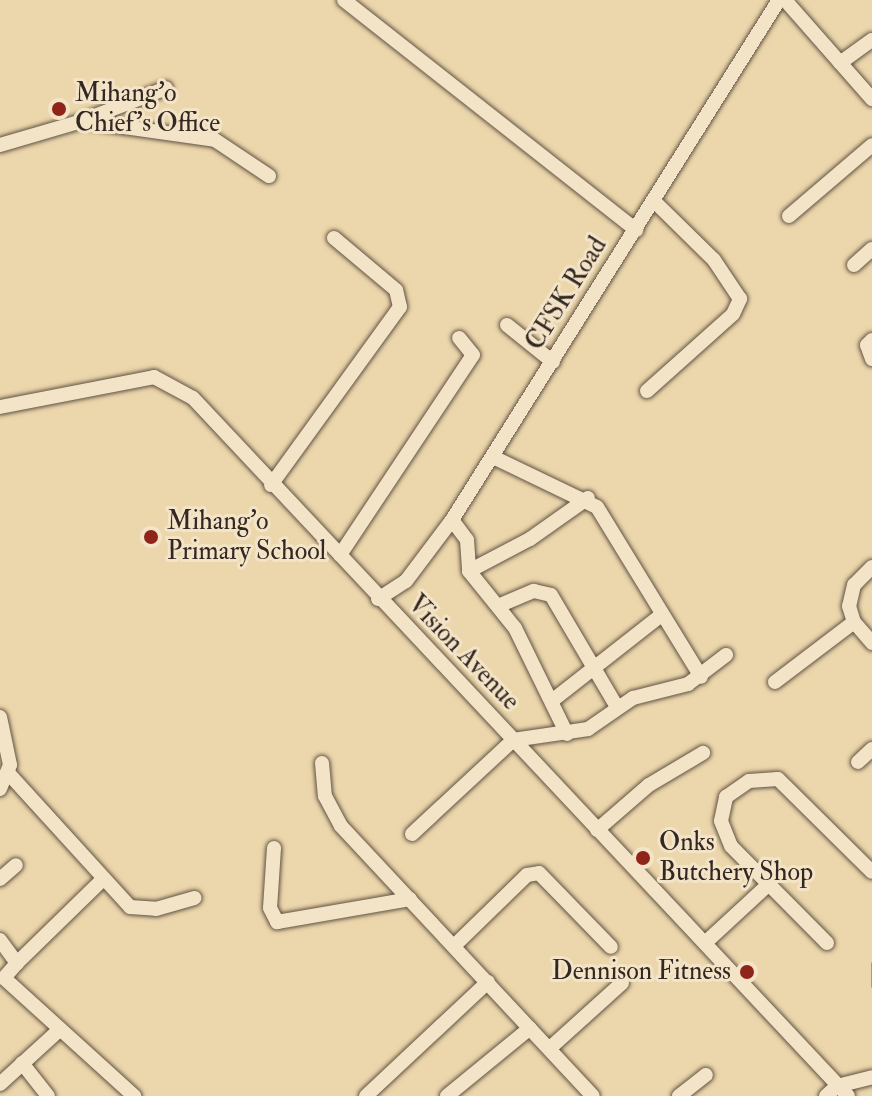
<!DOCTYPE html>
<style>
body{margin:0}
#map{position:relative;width:872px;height:1096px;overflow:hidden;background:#ecd6ab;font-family:"IM FELL Double Pica",serif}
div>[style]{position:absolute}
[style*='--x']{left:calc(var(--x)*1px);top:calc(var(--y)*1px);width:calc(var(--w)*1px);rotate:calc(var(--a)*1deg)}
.stream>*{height:3px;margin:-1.5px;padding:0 1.5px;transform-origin:1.5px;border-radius:1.5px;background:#ad9a7c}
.roads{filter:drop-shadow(0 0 2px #615344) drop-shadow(0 0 2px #615344)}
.minor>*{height:14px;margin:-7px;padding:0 7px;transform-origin:7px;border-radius:7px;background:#f3e4c8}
.dots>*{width:22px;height:22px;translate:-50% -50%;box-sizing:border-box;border:4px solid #f3e4c8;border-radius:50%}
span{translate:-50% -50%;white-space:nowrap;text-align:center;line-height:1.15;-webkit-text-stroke:6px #f3e4c8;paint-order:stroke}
.poi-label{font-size:26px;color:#332721}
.left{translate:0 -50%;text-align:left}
.right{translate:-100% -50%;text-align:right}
.street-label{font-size:26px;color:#332721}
</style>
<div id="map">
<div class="stream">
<div style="--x:872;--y:963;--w:23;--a:90"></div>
</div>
<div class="roads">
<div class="minor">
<div style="--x:344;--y:0;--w:372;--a:38.2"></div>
<div style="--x:785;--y:0;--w:132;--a:48.7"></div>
<div style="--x:840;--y:63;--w:39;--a:-36"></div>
<div style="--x:82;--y:121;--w:90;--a:-21.4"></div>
<div style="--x:0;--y:145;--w:85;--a:-16.3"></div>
<div style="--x:82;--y:121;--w:134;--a:8.1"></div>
<div style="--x:215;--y:140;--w:65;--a:33.7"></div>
<div style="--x:789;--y:216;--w:109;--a:-40.5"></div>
<div style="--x:854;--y:265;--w:24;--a:-42"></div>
<div style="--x:507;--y:325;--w:59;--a:38.8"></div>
<div style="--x:872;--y:340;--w:7;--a:135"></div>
<div style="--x:867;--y:345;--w:15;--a:70"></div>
<div style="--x:647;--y:391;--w:115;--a:-41.8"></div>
<div style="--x:733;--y:314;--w:17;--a:-65"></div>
<div style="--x:740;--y:299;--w:47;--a:-123.7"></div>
<div style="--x:714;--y:260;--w:84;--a:-135.5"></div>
<div style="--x:0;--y:407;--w:157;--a:-11"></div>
<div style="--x:154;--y:377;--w:44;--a:28.3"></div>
<div style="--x:193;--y:398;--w:957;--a:46.82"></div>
<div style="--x:493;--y:457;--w:115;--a:25.7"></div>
<div style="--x:597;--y:507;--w:199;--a:58.5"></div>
<div style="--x:271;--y:485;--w:220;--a:-54.1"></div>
<div style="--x:400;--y:307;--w:17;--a:-103"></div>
<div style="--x:396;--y:290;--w:81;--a:-140"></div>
<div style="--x:452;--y:520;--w:25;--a:53"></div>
<div style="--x:467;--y:540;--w:31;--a:86"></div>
<div style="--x:469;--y:571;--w:73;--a:51.1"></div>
<div style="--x:515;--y:628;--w:118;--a:63.9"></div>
<div style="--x:340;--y:555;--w:240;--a:-56.4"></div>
<div style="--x:473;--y:355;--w:22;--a:-129"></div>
<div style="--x:872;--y:567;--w:25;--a:135"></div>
<div style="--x:854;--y:585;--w:22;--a:103"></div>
<div style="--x:849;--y:606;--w:17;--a:73"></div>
<div style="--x:854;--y:622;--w:28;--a:49"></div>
<div style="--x:469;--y:571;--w:69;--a:-27.7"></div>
<div style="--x:530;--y:539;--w:71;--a:-35.3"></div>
<div style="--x:378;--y:599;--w:33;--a:-33"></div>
<div style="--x:406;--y:581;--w:76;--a:-53"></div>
<div style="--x:452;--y:520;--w:614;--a:-57.84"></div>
<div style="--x:498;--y:606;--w:39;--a:-23"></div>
<div style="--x:534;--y:591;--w:17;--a:13"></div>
<div style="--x:551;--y:595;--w:130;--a:59.5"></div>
<div style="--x:775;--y:682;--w:99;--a:-37.2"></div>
<div style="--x:553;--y:700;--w:136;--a:-38.1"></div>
<div style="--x:0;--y:717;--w:49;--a:78.2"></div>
<div style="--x:10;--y:765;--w:26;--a:113"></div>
<div style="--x:858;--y:762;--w:19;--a:-43"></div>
<div style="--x:322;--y:763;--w:33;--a:85"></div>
<div style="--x:325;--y:796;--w:34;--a:62"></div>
<div style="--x:341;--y:826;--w:369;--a:47"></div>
<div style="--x:10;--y:775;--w:178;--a:47.7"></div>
<div style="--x:130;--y:907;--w:26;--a:4"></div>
<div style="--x:156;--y:909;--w:40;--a:-16"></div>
<div style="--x:597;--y:830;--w:69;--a:-40.9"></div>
<div style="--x:649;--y:785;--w:63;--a:-30.7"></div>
<div style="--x:412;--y:834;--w:138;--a:-42.9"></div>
<div style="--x:513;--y:740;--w:76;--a:-8.3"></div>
<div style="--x:588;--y:729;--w:55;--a:-34.6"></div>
<div style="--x:633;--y:698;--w:57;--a:-14.3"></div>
<div style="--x:688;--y:684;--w:48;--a:-37.3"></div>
<div style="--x:274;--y:848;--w:60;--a:93.8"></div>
<div style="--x:270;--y:908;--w:16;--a:63"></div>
<div style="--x:277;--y:922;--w:135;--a:-9.8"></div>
<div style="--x:0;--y:879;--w:21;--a:-41"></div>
<div style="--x:0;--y:940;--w:29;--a:54"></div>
<div style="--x:17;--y:963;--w:20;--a:131"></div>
<div style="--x:4;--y:978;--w:176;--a:42.2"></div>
<div style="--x:705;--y:943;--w:87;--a:-42.7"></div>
<div style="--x:827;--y:943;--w:136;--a:-134.7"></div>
<div style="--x:731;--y:846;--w:27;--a:-112"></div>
<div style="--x:721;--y:821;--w:25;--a:-78"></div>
<div style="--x:726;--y:797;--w:28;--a:-35"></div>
<div style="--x:749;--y:781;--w:29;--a:-4"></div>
<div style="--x:778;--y:779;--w:132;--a:44.7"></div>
<div style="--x:454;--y:946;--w:102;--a:-44.2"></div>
<div style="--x:527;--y:875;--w:12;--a:-9"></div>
<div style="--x:539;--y:873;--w:103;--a:45.8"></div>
<div style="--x:17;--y:963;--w:120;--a:-44.3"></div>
<div style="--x:550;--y:1048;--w:97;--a:-42.1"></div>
<div style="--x:22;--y:1063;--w:42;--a:51.8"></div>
<div style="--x:0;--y:1084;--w:79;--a:-42.4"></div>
<div style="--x:366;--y:1096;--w:167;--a:-43.1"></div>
<div style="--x:447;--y:1096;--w:107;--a:-39.3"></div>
<div style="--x:679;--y:1096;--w:34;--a:-38"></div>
<div style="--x:826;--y:1096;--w:15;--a:-42"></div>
<div style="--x:837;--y:1086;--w:36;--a:-14"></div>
</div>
</div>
<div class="dots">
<div style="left:59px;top:109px;background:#8f2418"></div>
<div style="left:151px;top:537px;background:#8f2418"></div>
<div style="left:643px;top:858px;background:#8f2418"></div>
<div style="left:747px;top:972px;background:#8f2418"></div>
</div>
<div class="poi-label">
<span class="left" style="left:75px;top:109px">Mihang'o<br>Chief's Office</span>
<span class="left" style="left:167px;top:537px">Mihang'o<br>Primary School</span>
<span class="left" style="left:659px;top:858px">Onks<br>Butchery Shop</span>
<span class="right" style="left:731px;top:972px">Dennison Fitness</span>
</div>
<div class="street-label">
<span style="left:567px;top:294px;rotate:-58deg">CFSK Road</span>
<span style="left:463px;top:653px;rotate:46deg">Vision Avenue</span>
</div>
</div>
